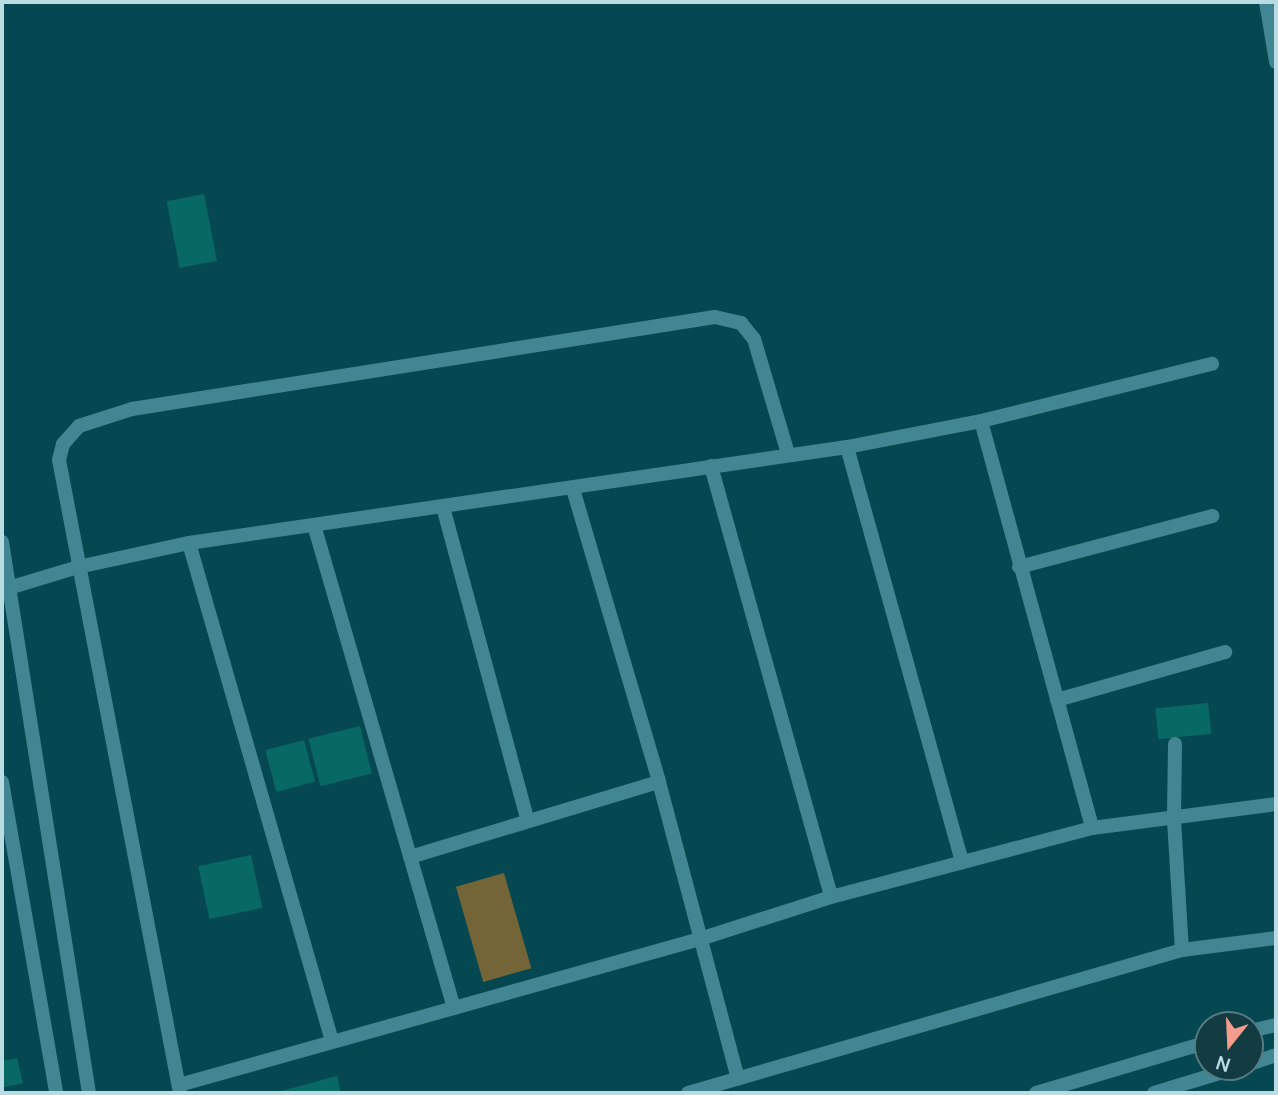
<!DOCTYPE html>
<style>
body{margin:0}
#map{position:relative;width:1278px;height:1095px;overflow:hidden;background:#064851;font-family:Manrope,sans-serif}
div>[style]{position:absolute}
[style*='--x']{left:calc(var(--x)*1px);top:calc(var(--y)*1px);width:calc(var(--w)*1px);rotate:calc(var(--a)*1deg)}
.green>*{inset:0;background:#746538;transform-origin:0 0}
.building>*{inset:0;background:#076864;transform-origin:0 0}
.street>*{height:14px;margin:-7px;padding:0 7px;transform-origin:7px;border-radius:7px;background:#418692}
span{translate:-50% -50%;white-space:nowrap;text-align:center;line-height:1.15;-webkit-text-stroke:5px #133b42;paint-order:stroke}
.frame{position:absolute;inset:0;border:4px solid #b9dce3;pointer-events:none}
.north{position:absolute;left:1194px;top:1011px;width:70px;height:70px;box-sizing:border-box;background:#133b42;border:2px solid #557b82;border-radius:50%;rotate:198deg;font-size:19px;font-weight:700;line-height:28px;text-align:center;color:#b9dce3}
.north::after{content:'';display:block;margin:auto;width:24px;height:32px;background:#f59d8d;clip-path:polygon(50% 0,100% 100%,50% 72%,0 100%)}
</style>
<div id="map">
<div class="green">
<div style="left:504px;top:873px;width:99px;height:50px;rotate:74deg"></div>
</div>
<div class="building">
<div style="left:204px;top:194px;width:68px;height:38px;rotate:79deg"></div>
<div style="left:1208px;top:703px;width:31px;height:53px;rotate:84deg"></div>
<div style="left:360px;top:726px;width:49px;height:53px;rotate:76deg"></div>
<div style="left:304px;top:740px;width:43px;height:40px;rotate:75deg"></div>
<div style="left:251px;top:855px;width:54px;height:54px;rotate:78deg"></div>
<div style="clip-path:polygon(17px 1058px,23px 1083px,2px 1088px,2px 1061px)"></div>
<div style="clip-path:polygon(337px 1076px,341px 1093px,281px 1093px,281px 1091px)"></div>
</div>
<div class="street">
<div style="--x:1266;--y:2;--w:61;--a:80.5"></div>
<div style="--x:981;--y:421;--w:422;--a:74.7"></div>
<div style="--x:847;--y:447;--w:431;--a:74.5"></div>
<div style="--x:711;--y:466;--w:447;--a:74.4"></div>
<div style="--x:573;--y:489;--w:305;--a:73.6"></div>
<div style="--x:659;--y:782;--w:307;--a:75.1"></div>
<div style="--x:443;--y:507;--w:325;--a:74.9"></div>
<div style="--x:314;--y:525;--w:503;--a:73.84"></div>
<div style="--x:2;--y:542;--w:558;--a:81.03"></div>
<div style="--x:189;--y:543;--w:518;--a:73.98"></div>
<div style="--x:1019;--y:567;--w:200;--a:-14.8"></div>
<div style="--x:2;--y:590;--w:79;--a:-16.8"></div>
<div style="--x:78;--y:567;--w:114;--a:-12.2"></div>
<div style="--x:189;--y:543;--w:665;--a:-8.3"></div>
<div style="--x:847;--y:447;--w:136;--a:-11"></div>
<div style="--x:981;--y:421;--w:238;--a:-13.9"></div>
<div style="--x:1057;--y:700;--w:175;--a:-15.9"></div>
<div style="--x:1175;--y:744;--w:76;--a:90.8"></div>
<div style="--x:1174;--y:820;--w:130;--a:86.5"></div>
<div style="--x:2;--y:782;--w:316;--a:80.1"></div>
<div style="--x:410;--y:857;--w:260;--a:-16.8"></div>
<div style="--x:1250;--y:1031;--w:27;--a:-13"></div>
<div style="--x:1250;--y:1064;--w:28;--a:-19"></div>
<div style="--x:179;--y:1085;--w:541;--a:-15.65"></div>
<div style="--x:700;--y:939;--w:138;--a:-17.8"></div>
<div style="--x:831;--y:897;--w:270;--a:-14.8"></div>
<div style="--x:1092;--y:828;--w:186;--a:-7.4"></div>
<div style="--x:180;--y:1093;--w:644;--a:-100.82"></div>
<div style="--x:59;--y:460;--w:16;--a:-76"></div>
<div style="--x:63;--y:444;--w:24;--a:-48"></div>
<div style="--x:79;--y:426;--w:56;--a:-17.8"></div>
<div style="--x:132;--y:409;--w:590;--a:-8.97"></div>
<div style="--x:715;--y:317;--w:27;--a:13"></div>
<div style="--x:741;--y:323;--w:21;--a:51"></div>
<div style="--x:754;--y:339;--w:120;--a:73.5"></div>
<div style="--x:688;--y:1093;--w:514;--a:-16.14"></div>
<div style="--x:1182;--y:950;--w:95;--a:-7.3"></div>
<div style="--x:1036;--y:1093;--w:179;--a:-16.5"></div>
<div style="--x:1154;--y:1093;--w:89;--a:-17"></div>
</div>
<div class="frame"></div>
<div class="north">N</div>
</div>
